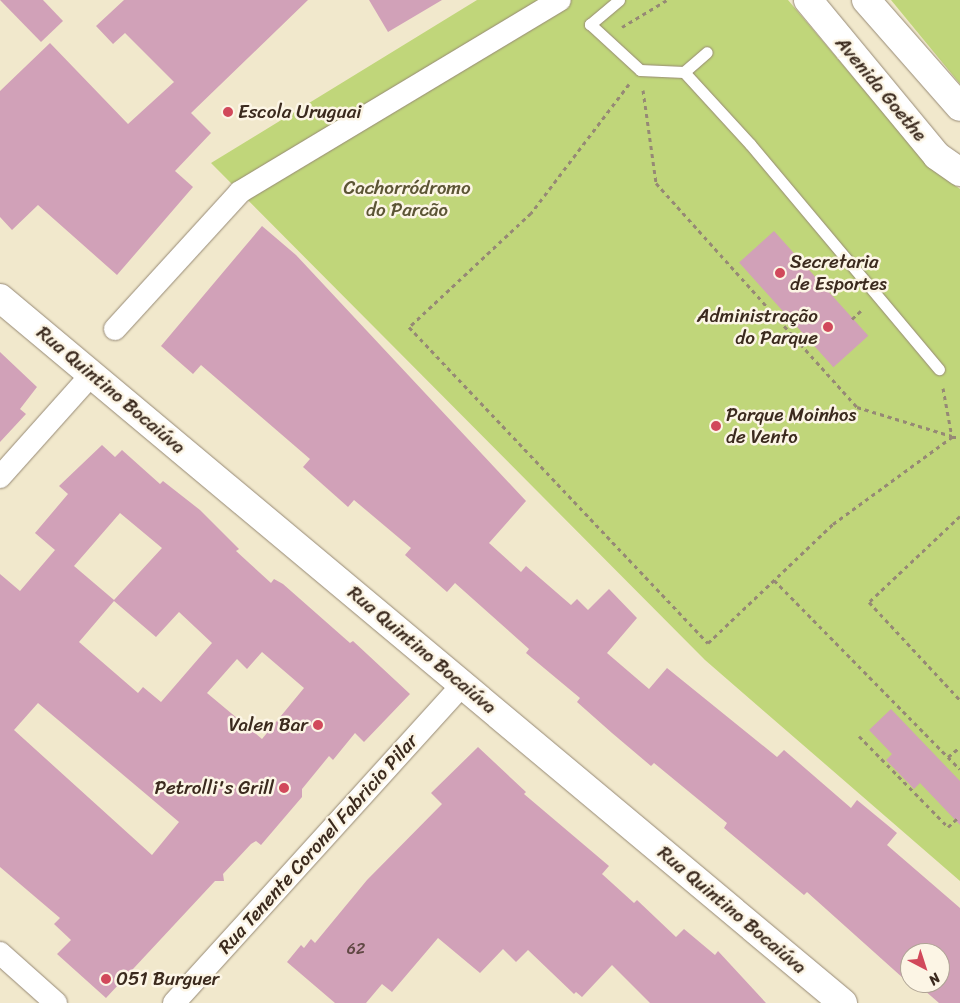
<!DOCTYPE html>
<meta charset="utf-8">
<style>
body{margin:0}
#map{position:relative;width:960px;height:1003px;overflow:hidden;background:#f1e8cc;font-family:Sriracha,sans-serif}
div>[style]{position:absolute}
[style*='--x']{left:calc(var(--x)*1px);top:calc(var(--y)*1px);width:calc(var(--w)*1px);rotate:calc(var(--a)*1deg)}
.green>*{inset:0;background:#c0d67a}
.building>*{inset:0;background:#d1a1b8;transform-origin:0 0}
.path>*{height:3px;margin-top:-1.5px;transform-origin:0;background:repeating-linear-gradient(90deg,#968975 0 4px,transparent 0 8px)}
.roads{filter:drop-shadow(0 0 1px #968975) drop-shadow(0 0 1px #968975)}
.lane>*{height:11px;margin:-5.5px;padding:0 5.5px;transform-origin:5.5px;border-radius:5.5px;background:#fff}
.street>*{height:22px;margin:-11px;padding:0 11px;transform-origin:11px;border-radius:11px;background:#fff}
.secondary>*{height:28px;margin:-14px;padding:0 14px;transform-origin:14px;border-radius:14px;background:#fff}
.dots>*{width:14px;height:14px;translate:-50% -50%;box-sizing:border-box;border:2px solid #fcf5e5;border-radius:50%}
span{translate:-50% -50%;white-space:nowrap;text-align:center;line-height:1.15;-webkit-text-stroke:5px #fcf5e5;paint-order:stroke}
.number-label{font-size:16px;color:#604844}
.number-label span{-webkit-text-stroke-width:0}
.street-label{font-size:19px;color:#3b2a1e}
.poi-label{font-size:19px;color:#3b2a1e}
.left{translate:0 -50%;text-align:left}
.right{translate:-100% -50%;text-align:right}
.park-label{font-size:19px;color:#5c5535}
.north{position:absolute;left:900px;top:943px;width:50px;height:50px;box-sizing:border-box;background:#fcf5e5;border:1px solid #afa495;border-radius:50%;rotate:140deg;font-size:14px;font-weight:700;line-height:20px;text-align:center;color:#3b2a1e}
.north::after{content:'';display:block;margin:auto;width:18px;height:22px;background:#d1495b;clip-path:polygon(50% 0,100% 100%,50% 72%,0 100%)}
</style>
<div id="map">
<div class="green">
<div style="clip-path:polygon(477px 0,788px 0,930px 168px,960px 189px,960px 881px,705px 660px,211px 163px)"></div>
<div style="clip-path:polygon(891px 0,960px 0,960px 84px)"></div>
</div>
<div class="building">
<div style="clip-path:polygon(0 0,43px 0,63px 21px,41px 42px)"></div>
<div style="clip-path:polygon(124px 0,308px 0,191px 113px,211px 133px,175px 171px,193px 187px,117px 275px,38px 205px,12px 230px,0 217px,0 91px,50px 43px,128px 124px,174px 82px,125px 33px,113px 44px,96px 26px)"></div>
<div style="clip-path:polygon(369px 0,442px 0,388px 32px)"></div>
<div style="clip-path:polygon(evenodd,262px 226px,296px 255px,526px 501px,489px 543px,521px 572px,526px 566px,571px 605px,577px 599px,588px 610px,609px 589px,637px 618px,607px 653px,649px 689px,667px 668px,777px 757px,784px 750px,851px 808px,857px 800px,897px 833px,887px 845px,960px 908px,960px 1003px,939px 1003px,916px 983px,913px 987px,807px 892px,804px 895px,724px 828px,727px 823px,654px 763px,651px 766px,612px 733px,577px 702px,580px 698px,526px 653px,529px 649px,455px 583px,447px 592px,405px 555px,411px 548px,354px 500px,348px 507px,303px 467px,310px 459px,201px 365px,193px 374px,161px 346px,262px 226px,910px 953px,940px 953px,940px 983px,910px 983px,910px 953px)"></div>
<div style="left:774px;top:231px;width:141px;height:47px;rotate:48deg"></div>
<div style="clip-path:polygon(0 352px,37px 387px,20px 409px,26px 414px,0 442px)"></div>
<div style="clip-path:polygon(evenodd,102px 445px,115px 457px,122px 450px,160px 484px,163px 481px,200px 510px,239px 549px,236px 551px,271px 583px,274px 579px,283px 584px,350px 643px,353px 641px,410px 694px,364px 742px,355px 733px,333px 760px,329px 756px,302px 789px,302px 797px,261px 845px,256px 841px,251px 844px,223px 874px,224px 881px,215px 881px,106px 998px,57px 954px,71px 940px,54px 924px,60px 918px,0 867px,0 574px,20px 591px,55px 550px,35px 533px,68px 494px,59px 486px,102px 445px,120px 513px,162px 548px,114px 600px,74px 566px,120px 513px,102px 445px,114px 601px,156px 637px,179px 612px,212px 643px,161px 702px,143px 687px,138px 693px,79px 642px,114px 601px,102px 445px,262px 652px,304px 688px,262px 739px,207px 693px,237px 659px,247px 669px,262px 652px,102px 445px,38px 703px,179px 822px,152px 855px,14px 730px,38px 703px)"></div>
<div style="clip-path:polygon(891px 709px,960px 781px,960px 825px,920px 783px,914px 789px,886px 760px,892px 754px,869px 730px)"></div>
<div style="clip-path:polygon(478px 747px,526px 792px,524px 794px,609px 866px,602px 874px,634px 903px,637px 900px,676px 937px,684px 929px,715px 955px,718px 951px,766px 1003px,650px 1003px,612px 965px,582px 997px,576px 992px,574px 994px,528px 950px,516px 962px,503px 949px,480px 973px,438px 938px,392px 992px,382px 984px,366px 1003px,335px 1003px,287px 962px,301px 945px,304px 948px,311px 939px,315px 943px,367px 880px,442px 804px,431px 793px)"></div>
</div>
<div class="path">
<div style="--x:622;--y:27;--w:52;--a:-31"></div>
<div style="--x:629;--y:84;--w:162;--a:127.2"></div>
<div style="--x:531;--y:213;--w:167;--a:136.9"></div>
<div style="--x:409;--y:327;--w:435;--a:46.6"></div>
<div style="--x:708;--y:643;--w:173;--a:-43.6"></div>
<div style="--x:833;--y:524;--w:147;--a:-36.2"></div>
<div style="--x:643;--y:90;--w:94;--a:82"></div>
<div style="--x:656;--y:183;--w:301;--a:48.1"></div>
<div style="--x:857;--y:407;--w:99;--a:17"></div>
<div style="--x:852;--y:319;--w:16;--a:-43"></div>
<div style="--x:943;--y:388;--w:50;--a:79.6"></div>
<div style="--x:952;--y:437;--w:8;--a:0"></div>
<div style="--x:960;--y:516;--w:125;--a:136.6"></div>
<div style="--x:869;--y:602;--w:134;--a:47.1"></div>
<div style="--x:774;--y:580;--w:265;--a:45.5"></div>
<div style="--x:859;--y:736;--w:127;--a:45.6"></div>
<div style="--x:948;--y:827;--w:16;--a:-43"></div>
<div style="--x:948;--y:757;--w:16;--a:-40"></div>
</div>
<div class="roads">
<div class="lane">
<div style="--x:619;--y:0;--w:38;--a:140"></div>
<div style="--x:590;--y:24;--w:68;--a:42.6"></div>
<div style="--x:640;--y:70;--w:44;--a:2.6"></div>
<div style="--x:684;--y:72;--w:98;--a:47.5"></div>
<div style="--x:750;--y:144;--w:294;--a:50"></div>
<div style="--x:684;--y:72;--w:30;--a:-41"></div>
</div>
<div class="street">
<div style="--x:115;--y:329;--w:185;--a:-47.6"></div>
<div style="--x:240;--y:192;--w:373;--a:-31"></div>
<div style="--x:0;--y:477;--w:138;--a:-48.2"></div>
<div style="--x:0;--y:953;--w:75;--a:41.8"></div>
<div style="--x:174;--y:1003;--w:430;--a:-47.8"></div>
</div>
<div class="secondary">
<div style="--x:808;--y:0;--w:202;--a:50.4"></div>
<div style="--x:937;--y:156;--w:28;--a:35"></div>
<div style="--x:866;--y:0;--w:142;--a:48.7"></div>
<div style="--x:0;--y:298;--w:1099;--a:39.91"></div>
</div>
</div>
<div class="dots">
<div style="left:228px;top:112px;background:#d1495b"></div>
<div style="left:780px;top:273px;background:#d1495b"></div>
<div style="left:828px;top:327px;background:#d1495b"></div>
<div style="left:716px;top:426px;background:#d1495b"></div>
<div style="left:318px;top:725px;background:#d1495b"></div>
<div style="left:284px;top:788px;background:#d1495b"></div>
<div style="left:106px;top:979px;background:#d1495b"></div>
</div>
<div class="number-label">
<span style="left:356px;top:949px">62</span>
</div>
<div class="street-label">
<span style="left:881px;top:89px;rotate:50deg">Avenida Goethe</span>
<span style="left:111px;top:390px;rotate:40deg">Rua Quintino Bocaiúva</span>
<span style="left:422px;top:650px;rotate:40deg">Rua Quintino Bocaiúva</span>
<span style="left:318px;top:844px;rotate:-48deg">Rua Tenente Coronel Fabricio Pilar</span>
<span style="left:732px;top:910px;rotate:40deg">Rua Quintino Bocaiúva</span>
</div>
<div class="poi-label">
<span class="left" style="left:238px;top:112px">Escola Uruguai</span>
<span class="left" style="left:790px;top:273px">Secretaria<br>de Esportes</span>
<span class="right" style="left:818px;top:327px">Administração<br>do Parque</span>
<span class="left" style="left:726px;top:426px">Parque Moinhos<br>de Vento</span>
<span class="right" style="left:308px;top:725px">Valen Bar</span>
<span class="right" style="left:274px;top:788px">Petrolli's Grill</span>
<span class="left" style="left:116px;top:979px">051 Burguer</span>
</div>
<div class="park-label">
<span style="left:407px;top:199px">Cachorródromo<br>do Parcão</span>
</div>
<div class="north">N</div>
</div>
